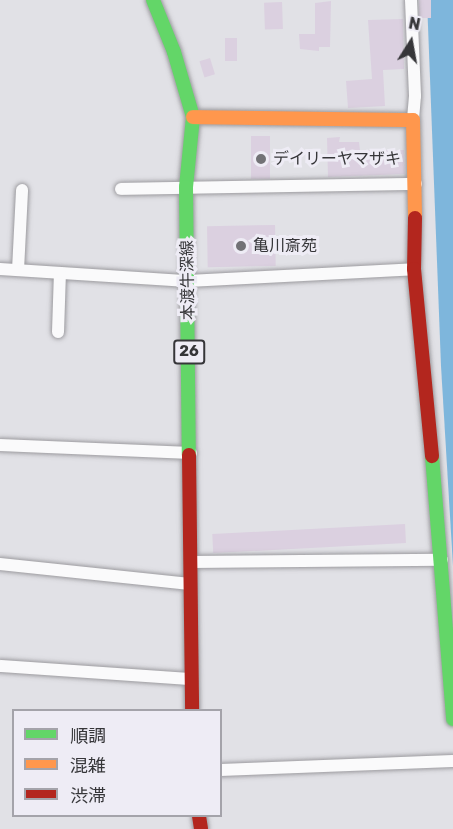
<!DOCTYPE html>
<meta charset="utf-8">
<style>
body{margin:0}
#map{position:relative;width:453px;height:829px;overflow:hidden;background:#e1e1e6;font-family:Rubik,"Noto Sans JP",sans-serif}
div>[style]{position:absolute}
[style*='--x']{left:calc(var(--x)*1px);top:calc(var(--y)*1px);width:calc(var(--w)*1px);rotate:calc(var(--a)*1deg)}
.water>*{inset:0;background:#7eb6dc}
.building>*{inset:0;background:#dbd0e0;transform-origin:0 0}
.roads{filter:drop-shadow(0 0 2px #9c9b9f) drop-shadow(0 0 2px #9c9b9f)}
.street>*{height:12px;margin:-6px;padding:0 6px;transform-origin:6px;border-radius:6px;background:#fafafb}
.fast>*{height:14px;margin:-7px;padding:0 7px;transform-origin:7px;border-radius:7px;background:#63d668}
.slow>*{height:14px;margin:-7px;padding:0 7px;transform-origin:7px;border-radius:7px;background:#ff974d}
.jam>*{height:14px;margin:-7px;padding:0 7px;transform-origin:7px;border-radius:7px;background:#b3261e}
.dots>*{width:16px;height:16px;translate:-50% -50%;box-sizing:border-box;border:3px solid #eeecf5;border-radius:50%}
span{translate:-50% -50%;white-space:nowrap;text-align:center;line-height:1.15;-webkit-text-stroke:6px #eeecf5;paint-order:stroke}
.shield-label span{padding:2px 4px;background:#eeecf5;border:2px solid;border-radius:4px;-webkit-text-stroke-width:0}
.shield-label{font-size:15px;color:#363639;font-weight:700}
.poi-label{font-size:16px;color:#363639}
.left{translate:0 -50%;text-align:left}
.street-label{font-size:16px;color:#363639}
.legend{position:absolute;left:12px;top:709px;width:210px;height:108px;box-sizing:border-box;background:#eeecf5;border:2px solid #a4a3aa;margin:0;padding:8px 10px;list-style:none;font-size:18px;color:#363639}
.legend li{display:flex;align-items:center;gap:12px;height:30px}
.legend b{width:30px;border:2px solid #a4a3aa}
.north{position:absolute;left:381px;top:12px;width:60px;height:60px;-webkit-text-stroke:4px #eeecf5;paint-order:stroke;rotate:11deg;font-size:16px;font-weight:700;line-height:24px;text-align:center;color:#363639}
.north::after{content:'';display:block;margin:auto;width:21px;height:27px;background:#363639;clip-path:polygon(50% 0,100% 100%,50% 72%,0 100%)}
</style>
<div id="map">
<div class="water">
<div style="clip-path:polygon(427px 0,453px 0,453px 566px,441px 366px)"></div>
</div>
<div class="building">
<div style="left:419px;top:0;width:12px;height:18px"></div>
<div style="clip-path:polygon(331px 1px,330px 47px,319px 47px,319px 51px,300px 49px,299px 34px,315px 34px,315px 3px)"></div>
<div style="left:282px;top:2px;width:27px;height:18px;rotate:88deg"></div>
<div style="clip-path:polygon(403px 19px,404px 69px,383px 70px,385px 106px,348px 108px,346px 81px,372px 79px,368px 20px)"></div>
<div style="left:225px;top:38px;width:12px;height:23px"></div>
<div style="left:210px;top:58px;width:17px;height:11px;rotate:73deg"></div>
<div style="left:251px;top:136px;width:19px;height:43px"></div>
<div style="clip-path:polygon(340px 137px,339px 142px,359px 142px,360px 150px,404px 150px,405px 174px,328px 177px,327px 138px)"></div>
<div style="left:275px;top:225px;width:41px;height:68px;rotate:89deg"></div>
<div style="left:405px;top:524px;width:19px;height:193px;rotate:87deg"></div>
</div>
<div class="roads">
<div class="street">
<div style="--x:411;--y:0;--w:96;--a:87.6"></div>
<div style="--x:415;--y:96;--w:24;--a:95"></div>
<div style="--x:121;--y:189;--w:295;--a:-1"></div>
<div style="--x:0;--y:269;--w:188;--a:3.7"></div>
<div style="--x:188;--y:281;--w:226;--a:-3"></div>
<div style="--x:18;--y:270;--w:80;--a:-87.1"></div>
<div style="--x:58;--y:332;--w:59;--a:-88.1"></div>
<div style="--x:0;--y:445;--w:191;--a:2.4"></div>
<div style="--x:190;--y:562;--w:252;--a:-0.5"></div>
<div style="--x:0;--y:564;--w:191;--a:6"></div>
<div style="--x:0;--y:666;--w:191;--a:3.9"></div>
<div style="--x:220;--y:770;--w:233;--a:-2.2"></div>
</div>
<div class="fast">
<div style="--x:153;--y:0;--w:56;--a:68"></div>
<div style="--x:174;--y:52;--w:68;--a:73.7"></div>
<div style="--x:193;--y:117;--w:70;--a:95.7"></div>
<div style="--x:186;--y:187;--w:268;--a:89.4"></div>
<div style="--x:432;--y:456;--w:264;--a:85.4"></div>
</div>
<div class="slow">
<div style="--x:193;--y:117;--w:220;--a:0.8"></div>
<div style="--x:413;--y:120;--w:98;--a:88.8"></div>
</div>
<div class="jam">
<div style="--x:415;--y:218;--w:51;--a:91.1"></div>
<div style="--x:414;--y:269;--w:188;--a:84.5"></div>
<div style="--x:189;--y:455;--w:255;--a:89.3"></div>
<div style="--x:199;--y:816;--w:13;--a:81"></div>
</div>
</div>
<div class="dots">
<div style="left:261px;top:159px;background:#727276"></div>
<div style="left:241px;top:246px;background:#727276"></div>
</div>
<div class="shield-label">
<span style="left:189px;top:352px">26</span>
</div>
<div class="poi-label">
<span class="left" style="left:273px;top:159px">デイリーヤマザキ</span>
<span class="left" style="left:253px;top:246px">亀川斎苑</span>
</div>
<div class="street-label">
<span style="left:188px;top:280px;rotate:-91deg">本渡牛深線</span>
</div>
<ul class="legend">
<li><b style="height:8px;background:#63d668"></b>順調</li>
<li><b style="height:8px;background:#ff974d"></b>混雑</li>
<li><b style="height:8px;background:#b3261e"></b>渋滞</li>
</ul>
<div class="north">N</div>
</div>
